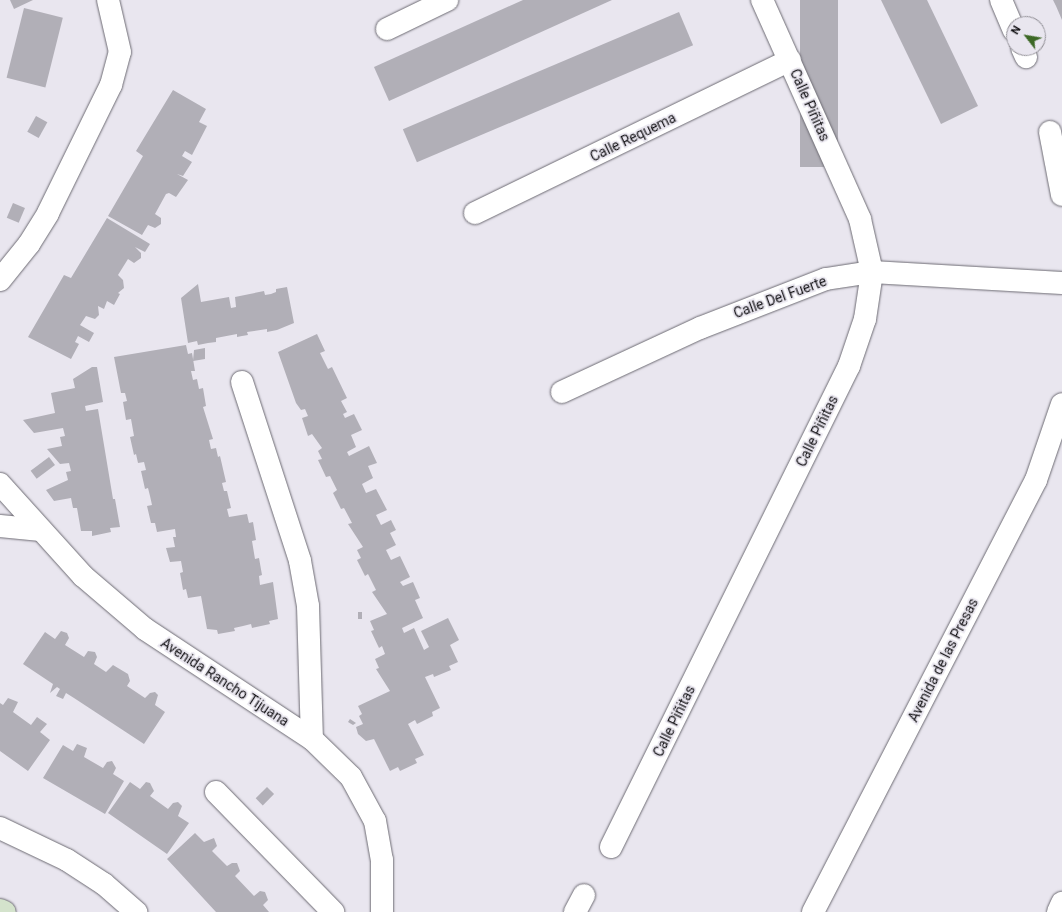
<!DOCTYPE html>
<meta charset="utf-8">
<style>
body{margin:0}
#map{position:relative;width:1062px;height:912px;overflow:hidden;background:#e9e6ef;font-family:Roboto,sans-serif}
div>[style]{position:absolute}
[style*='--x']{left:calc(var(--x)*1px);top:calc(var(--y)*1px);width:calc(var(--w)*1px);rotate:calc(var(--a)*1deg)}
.building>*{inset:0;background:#b1afb7;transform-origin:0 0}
.roads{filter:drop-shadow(0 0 1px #6d6b73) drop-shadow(0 0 1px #6d6b73)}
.minor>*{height:22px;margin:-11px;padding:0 11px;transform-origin:11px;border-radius:11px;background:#fff}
.tertiary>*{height:22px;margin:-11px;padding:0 11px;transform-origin:11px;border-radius:11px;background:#fff}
.secondary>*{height:22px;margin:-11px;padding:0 11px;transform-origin:11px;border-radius:11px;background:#d4e3cc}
span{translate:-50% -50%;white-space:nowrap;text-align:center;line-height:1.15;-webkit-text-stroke:3.5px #e9e6ef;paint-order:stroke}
.street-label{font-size:14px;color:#131215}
.north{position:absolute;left:1006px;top:16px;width:40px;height:40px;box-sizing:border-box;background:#e9e6ef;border:1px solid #939198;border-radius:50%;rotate:301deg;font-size:11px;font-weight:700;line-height:16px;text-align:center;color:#131215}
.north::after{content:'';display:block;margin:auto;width:14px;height:18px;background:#3c6825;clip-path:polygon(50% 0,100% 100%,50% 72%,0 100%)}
</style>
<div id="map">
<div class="building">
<div style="clip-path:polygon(10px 0,33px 0,14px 9px)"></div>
<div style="clip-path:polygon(523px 0,612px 0,389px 101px,374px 67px)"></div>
<div style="left:800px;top:0;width:38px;height:167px"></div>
<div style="clip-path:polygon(881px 0,927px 0,978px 106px,941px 124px)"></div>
<div style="clip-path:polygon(1053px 0,1062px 0,1062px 20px,1056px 6px)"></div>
<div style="left:24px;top:8px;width:40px;height:72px;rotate:14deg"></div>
<div style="left:679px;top:12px;width:36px;height:300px;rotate:67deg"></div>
<div style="clip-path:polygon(173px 90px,206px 109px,199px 122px,207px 126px,192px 155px,185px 151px,182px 156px,192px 162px,183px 176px,177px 174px,188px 180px,176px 197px,169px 193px,166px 194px,155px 214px,161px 218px,161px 224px,155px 228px,148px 225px,142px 235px,108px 216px,143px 156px,136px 151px)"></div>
<div style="left:36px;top:116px;width:13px;height:18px;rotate:29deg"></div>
<div style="left:13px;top:203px;width:13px;height:16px;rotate:23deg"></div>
<div style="clip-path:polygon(107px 218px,150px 244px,145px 252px,135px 247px,141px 253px,141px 258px,134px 263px,128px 259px,118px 275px,123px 280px,124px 288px,118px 293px,120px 294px,114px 305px,107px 301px,104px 309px,98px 306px,99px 315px,95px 319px,86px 316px,80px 325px,94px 333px,89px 342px,78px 336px,75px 342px,79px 344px,71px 359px,28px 337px,64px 275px,71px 278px)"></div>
<div style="clip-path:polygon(198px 284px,201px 302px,229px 297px,231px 308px,236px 307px,235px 297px,264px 291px,265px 295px,271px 294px,276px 292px,276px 289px,287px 287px,294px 323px,277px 330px,267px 332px,267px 329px,247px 332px,248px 335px,242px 336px,237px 337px,237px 334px,216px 338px,216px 342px,208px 343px,198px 345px,197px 341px,188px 343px,181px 298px)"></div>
<div style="clip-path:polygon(317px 334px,325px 351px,320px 353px,328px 369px,332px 367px,347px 398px,341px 401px,347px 412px,343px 414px,345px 418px,354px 414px,362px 430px,351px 435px,356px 447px,347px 452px,349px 456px,369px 446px,377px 463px,368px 466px,373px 478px,362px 484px,366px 493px,376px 489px,387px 510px,376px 515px,381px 525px,391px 520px,396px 530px,390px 533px,396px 545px,386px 550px,391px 560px,400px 556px,410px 577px,400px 582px,403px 586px,413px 582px,420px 598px,415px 600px,423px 618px,402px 628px,404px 633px,414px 628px,424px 650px,429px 647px,421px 631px,448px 618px,459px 640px,450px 645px,458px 662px,449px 666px,451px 670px,434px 677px,433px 674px,425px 677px,440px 708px,432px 712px,433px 716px,417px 724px,415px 720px,408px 724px,424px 755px,415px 759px,417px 763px,400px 771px,398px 767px,390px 771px,374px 739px,366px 741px,358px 734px,356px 727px,363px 724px,359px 716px,362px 714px,358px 706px,390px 691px,376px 669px,379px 668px,375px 659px,385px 654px,382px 646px,379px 648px,371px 631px,374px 630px,370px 621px,387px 614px,372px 592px,376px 590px,368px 574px,365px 576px,357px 560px,361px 558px,357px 550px,363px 547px,348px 524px,352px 523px,344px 508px,341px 509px,333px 493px,337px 490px,330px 476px,326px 477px,318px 460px,322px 459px,318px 451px,322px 448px,312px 434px,308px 436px,302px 418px,308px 416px,305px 409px,301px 410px,296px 403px,278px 352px)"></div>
<div style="clip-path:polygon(186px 345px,188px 354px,192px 353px,195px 371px,191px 371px,193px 380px,197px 379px,199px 389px,203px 388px,206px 406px,203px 407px,213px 439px,209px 440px,211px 449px,216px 448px,218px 457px,220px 456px,226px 482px,222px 483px,224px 491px,227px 491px,231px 508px,227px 509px,229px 517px,247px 514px,249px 523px,253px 522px,256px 540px,252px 541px,255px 559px,259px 558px,262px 575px,259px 576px,260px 585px,273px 582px,278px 619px,269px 621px,270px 624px,252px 628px,251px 624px,243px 626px,234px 628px,235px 631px,218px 634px,217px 630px,207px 629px,201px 596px,188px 598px,186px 589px,183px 590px,180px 573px,183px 572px,181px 561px,170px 562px,166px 548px,175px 547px,173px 537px,176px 537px,175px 529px,157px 532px,155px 523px,151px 523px,147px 506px,152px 505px,150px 496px,148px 488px,145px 489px,141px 471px,146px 470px,144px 462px,138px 463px,136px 454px,134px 455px,130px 437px,134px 436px,131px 419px,126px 420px,123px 402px,127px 401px,125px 393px,121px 393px,114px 357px)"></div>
<div style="clip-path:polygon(205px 348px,205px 359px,193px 361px,194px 350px)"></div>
<div style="clip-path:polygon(92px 367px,97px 367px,103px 402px,85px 406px,86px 411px,98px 409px,113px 499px,115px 499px,120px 527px,110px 528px,111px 532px,92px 536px,92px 531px,81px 531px,77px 508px,73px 508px,71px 498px,54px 501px,46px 490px,68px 480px,66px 472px,71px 471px,69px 463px,60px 464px,47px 449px,62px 446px,60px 437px,65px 436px,63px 428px,34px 433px,23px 420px,55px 413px,51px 393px,75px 388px,73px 379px)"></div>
<div style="left:49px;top:457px;width:10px;height:23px;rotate:53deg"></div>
<div style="left:358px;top:612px;width:4px;height:7px"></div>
<div style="clip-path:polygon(61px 631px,67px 633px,69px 638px,65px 645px,84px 657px,88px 651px,95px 652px,97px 657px,94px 664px,106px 672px,113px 665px,128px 674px,130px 681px,127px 686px,145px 698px,150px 693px,155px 692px,158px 695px,155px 705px,165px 712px,144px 744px,74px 698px,66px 693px,63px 699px,56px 696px,60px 689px,57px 687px,50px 693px,53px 684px,23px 664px,45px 632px,55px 639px)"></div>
<div style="clip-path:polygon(8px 698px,18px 702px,13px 712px,31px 725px,37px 717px,47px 724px,40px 732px,50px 740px,28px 771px,0 751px,0 703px,3px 705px)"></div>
<div style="clip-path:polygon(350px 719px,356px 723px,353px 725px,348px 722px)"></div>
<div style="clip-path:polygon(77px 744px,87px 748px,84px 757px,103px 768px,107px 762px,112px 761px,116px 768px,113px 774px,124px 781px,105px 814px,43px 778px,63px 745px,73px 751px)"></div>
<div style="clip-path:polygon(130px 782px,140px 789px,146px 782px,150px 783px,154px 791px,150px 796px,168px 809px,173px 803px,178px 802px,182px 806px,178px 816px,189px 823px,167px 854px,108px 813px)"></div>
<div style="left:267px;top:787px;width:10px;height:16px;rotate:45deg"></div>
<div style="clip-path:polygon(195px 833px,204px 842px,214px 838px,217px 846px,212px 851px,227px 866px,232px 863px,237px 863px,240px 871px,235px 876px,254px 896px,260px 891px,265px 892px,268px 900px,263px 905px,269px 912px,216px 912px,167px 859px)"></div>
</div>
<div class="roads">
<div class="minor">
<div style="--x:1001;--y:0;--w:33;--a:67"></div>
<div style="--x:387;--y:29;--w:67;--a:-25.8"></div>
<div style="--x:1022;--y:48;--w:10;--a:66"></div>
<div style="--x:1050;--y:132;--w:64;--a:79.2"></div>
<div style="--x:475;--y:213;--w:350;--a:-25.9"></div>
<div style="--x:0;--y:280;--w:46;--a:-51.1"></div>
<div style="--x:29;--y:244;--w:36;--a:-58"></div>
<div style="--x:48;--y:213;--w:143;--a:-63.8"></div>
<div style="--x:111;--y:85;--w:34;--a:-75"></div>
<div style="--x:120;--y:52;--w:53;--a:-103"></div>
<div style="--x:242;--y:382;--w:188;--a:72"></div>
<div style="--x:300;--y:561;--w:46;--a:79.9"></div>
<div style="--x:308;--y:606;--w:133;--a:88.3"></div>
<div style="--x:562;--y:392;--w:152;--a:-24.9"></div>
<div style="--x:700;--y:328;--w:135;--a:-21.3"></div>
<div style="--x:826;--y:279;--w:47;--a:-8.7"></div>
<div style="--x:872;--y:272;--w:190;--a:3.3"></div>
<div style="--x:0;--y:484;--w:124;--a:47.9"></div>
<div style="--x:83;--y:576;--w:82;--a:40.5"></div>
<div style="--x:145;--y:629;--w:200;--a:33.4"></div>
<div style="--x:312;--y:739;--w:54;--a:44.3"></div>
<div style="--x:351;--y:777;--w:50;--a:61.4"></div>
<div style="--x:375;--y:821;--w:40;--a:80"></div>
<div style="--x:382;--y:860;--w:52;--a:90"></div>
<div style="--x:0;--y:526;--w:41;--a:5.6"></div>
<div style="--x:216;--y:792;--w:168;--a:45.7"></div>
<div style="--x:0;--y:828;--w:74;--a:25.5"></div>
<div style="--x:67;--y:860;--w:44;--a:33"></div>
<div style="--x:104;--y:884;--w:43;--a:41.2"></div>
<div style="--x:611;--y:847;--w:537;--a:-63.67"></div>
<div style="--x:849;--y:366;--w:50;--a:-71.2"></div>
<div style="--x:865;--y:319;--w:48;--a:-81.5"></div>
<div style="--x:872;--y:272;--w:54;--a:-102.8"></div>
<div style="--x:860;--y:219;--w:240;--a:-114.1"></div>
<div style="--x:575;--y:912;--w:19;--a:-62"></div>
<div style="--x:813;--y:912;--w:486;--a:-62.7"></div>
<div style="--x:1036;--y:480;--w:80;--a:-71.1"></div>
</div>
<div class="tertiary">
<div style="--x:1058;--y:912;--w:10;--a:-66"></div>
</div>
<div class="secondary">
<div style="--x:0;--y:910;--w:5;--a:22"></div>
</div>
</div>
<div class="street-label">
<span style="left:810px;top:105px;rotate:66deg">Calle Piñitas</span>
<span style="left:633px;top:137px;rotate:-26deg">Calle Requema</span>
<span style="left:780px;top:297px;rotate:-20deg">Calle Del Fuerte</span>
<span style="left:817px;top:431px;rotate:-64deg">Calle Piñitas</span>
<span style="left:943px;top:660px;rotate:-63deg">Avenida de las Presas</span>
<span style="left:225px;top:682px;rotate:33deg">Avenida Rancho Tijuana</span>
<span style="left:674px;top:721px;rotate:-64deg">Calle Piñitas</span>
</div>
<div class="north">N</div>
</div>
